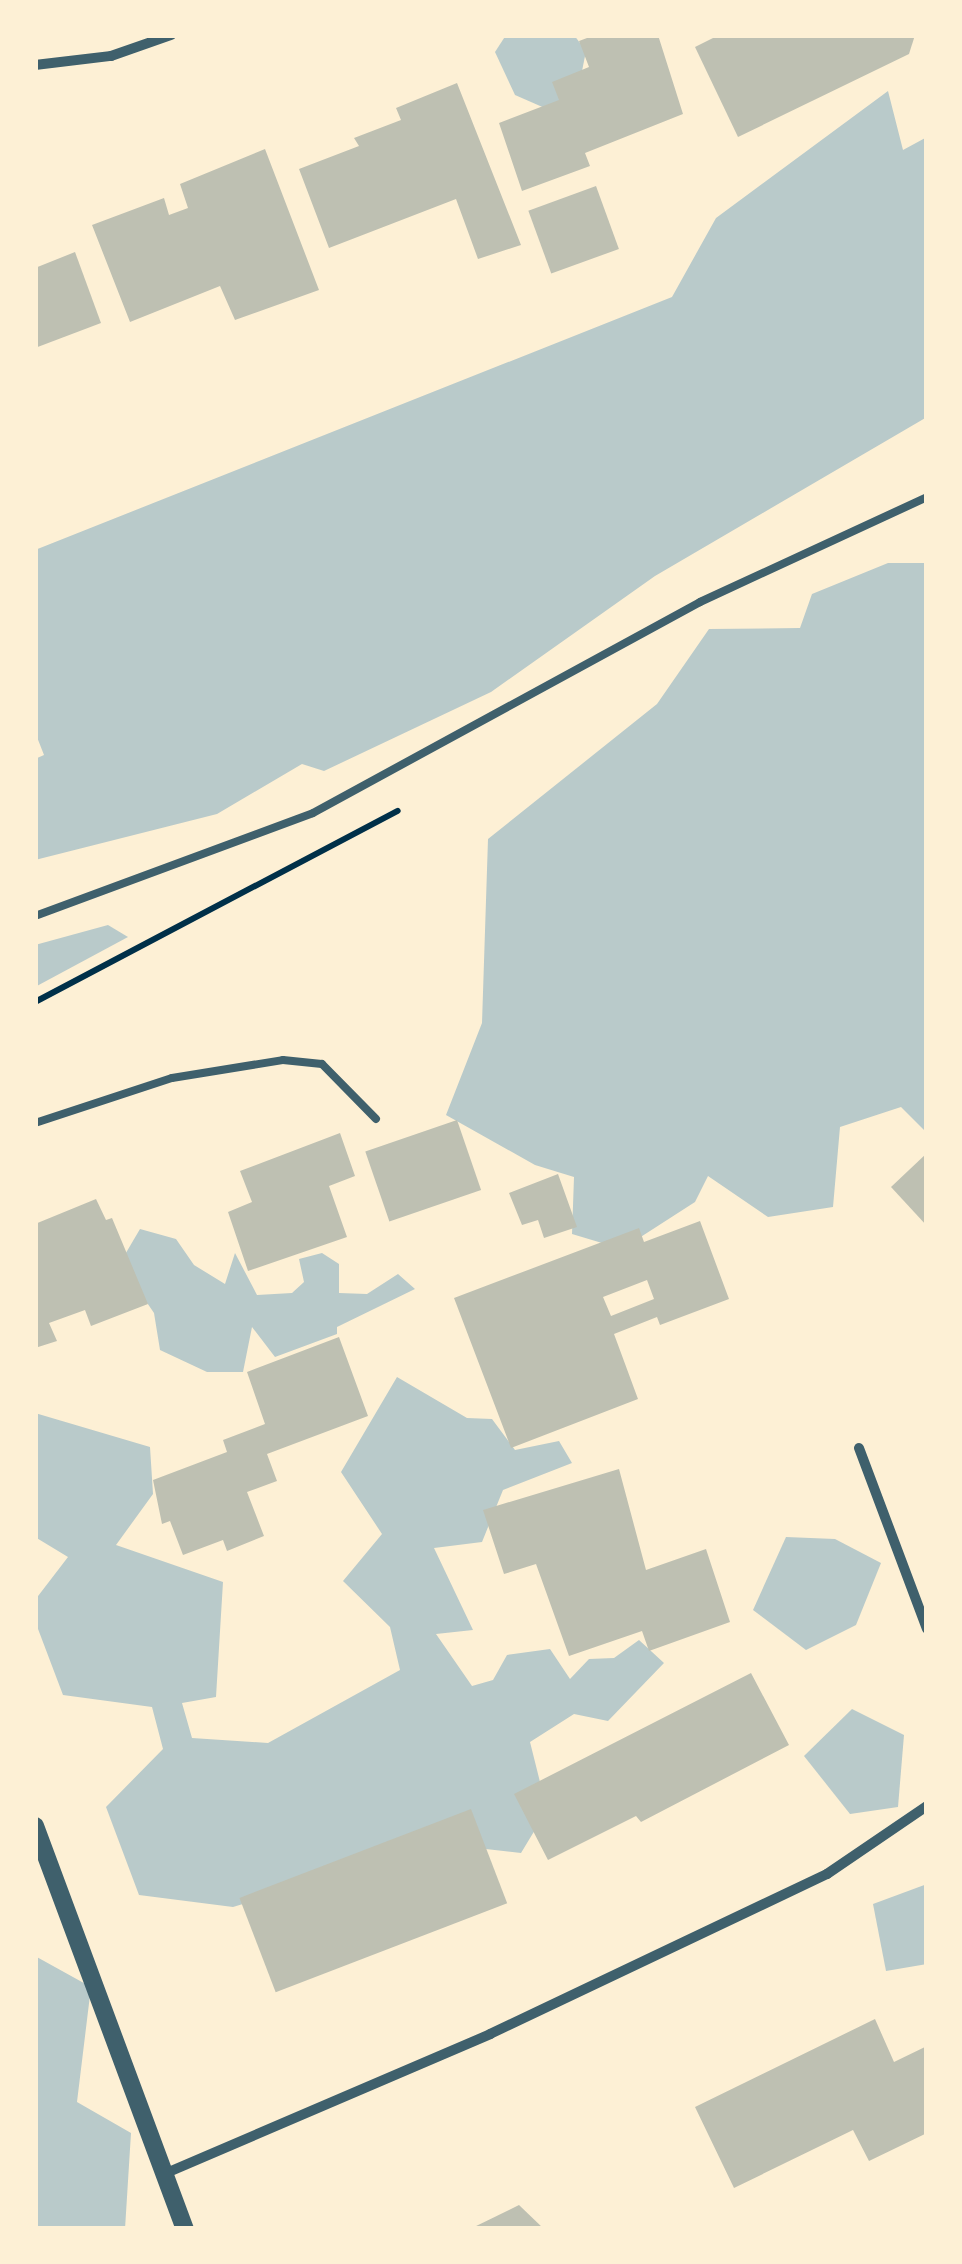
<!DOCTYPE html>
<style>
body{margin:0}
#map{position:relative;width:962px;height:2264px;overflow:hidden;background:#fdf0d5;font-family:"PT Sans Narrow",sans-serif}
div>[style]{position:absolute}
[style*='--x']{left:calc(var(--x)*1px);top:calc(var(--y)*1px);width:calc(var(--w)*1px);rotate:calc(var(--a)*1deg)}
.green>*{inset:0;background:#b9caca}
.building>*{inset:0;background:#bec0b2;transform-origin:0 0}
.path>*{height:6px;margin:-3px;padding:0 3px;transform-origin:3px;border-radius:3px;background:#003049}
.service>*{height:8px;margin:-4px;padding:0 4px;transform-origin:4px;border-radius:4px;background:#3f606c}
.minor>*{height:10px;margin:-5px;padding:0 5px;transform-origin:5px;border-radius:5px;background:#3f606c}
.tertiary>*{height:18px;margin:-9px;padding:0 9px;transform-origin:9px;border-radius:9px;background:#3f606c}
span{translate:-50% -50%;white-space:nowrap;text-align:center;line-height:1.15;-webkit-text-stroke:8px #fdf0d5;paint-order:stroke}
.frame{position:absolute;inset:0;border:38px solid #fdf0d5;pointer-events:none}
</style>
<div id="map">
<div class="green">
<div style="clip-path:polygon(506px 35px,574px 35px,586px 51px,578px 91px,547px 109px,515px 95px,495px 52px)"></div>
<div style="clip-path:polygon(888px 91px,903px 150px,927px 137px,927px 417px,655px 576px,491px 692px,324px 771px,302px 764px,217px 814px,35px 860px,35px 759px,44px 755px,35px 732px,35px 550px,672px 297px,716px 218px)"></div>
<div style="clip-path:polygon(888px 563px,927px 563px,927px 1133px,901px 1107px,840px 1127px,833px 1207px,768px 1217px,708px 1176px,695px 1202px,622px 1249px,572px 1234px,574px 1177px,535px 1165px,446px 1115px,482px 1023px,488px 839px,657px 704px,709px 629px,800px 628px,812px 594px)"></div>
<div style="clip-path:polygon(108px 925px,128px 937px,35px 987px,35px 945px)"></div>
<div style="clip-path:polygon(140px 1229px,176px 1239px,194px 1265px,225px 1284px,235px 1253px,257px 1295px,292px 1293px,304px 1282px,299px 1259px,322px 1253px,339px 1264px,339px 1293px,367px 1294px,398px 1274px,415px 1289px,337px 1327px,337px 1334px,275px 1357px,252px 1327px,243px 1372px,207px 1372px,160px 1350px,154px 1313px,120px 1263px)"></div>
<div style="clip-path:polygon(397px 1377px,467px 1418px,492px 1419px,515px 1450px,559px 1441px,572px 1463px,503px 1490px,482px 1542px,434px 1548px,473px 1630px,436px 1634px,472px 1686px,493px 1680px,507px 1655px,550px 1649px,570px 1679px,589px 1659px,614px 1658px,639px 1640px,664px 1663px,608px 1721px,574px 1714px,530px 1742px,547px 1810px,521px 1853px,442px 1844px,233px 1907px,139px 1895px,106px 1807px,163px 1749px,152px 1707px,63px 1695px,35px 1621px,35px 1600px,68px 1557px,35px 1537px,35px 1413px,150px 1447px,153px 1494px,116px 1545px,223px 1582px,216px 1697px,182px 1703px,192px 1738px,268px 1743px,400px 1670px,390px 1627px,343px 1581px,382px 1534px,341px 1472px)"></div>
<div style="clip-path:polygon(786px 1537px,835px 1539px,881px 1563px,856px 1625px,806px 1650px,753px 1610px)"></div>
<div style="clip-path:polygon(852px 1709px,904px 1735px,898px 1807px,850px 1814px,804px 1756px)"></div>
<div style="clip-path:polygon(927px 1884px,927px 1964px,886px 1971px,873px 1904px)"></div>
<div style="clip-path:polygon(35px 1956px,91px 1987px,77px 2102px,131px 2133px,125px 2229px,35px 2229px)"></div>
</div>
<div class="building">
<div style="clip-path:polygon(595px 35px,658px 35px,683px 114px,585px 153px,590px 166px,522px 191px,499px 123px,559px 100px,552px 82px,589px 67px,579px 41px)"></div>
<div style="clip-path:polygon(719px 35px,915px 35px,909px 54px,738px 137px,695px 47px)"></div>
<div style="clip-path:polygon(457px 83px,521px 245px,478px 259px,456px 199px,329px 248px,299px 169px,359px 146px,354px 138px,401px 120px,396px 108px)"></div>
<div style="clip-path:polygon(265px 149px,319px 290px,235px 320px,220px 286px,130px 322px,92px 225px,164px 198px,169px 215px,188px 208px,180px 184px)"></div>
<div style="left:596px;top:186px;width:67px;height:72px;rotate:70deg"></div>
<div style="clip-path:polygon(75px 252px,101px 323px,35px 348px,35px 268px)"></div>
<div style="left:457px;top:1120px;width:74px;height:97px;rotate:71deg"></div>
<div style="clip-path:polygon(340px 1133px,355px 1176px,329px 1186px,347px 1237px,248px 1271px,228px 1212px,252px 1202px,240px 1171px)"></div>
<div style="clip-path:polygon(927px 1153px,927px 1226px,891px 1187px)"></div>
<div style="clip-path:polygon(558px 1174px,577px 1227px,544px 1238px,538px 1220px,522px 1225px,509px 1193px)"></div>
<div style="clip-path:polygon(96px 1199px,106px 1220px,112px 1218px,148px 1304px,91px 1326px,85px 1310px,49px 1323px,57px 1341px,35px 1348px,35px 1224px)"></div>
<div style="clip-path:polygon(evenodd,700px 1221px,729px 1299px,660px 1325px,657px 1317px,614px 1334px,638px 1399px,511px 1448px,454px 1298px,639px 1228px,644px 1242px,700px 1221px,647px 1280px,654px 1299px,611px 1316px,603px 1297px,647px 1280px)"></div>
<div style="clip-path:polygon(339px 1337px,368px 1416px,267px 1454px,277px 1481px,247px 1492px,264px 1536px,227px 1551px,223px 1540px,183px 1555px,170px 1521px,162px 1524px,153px 1480px,227px 1452px,223px 1440px,265px 1424px,247px 1372px)"></div>
<div style="clip-path:polygon(619px 1469px,646px 1570px,706px 1549px,730px 1622px,649px 1651px,642px 1631px,569px 1656px,536px 1564px,504px 1574px,483px 1510px)"></div>
<div style="clip-path:polygon(751px 1673px,789px 1745px,641px 1822px,636px 1816px,548px 1860px,514px 1794px)"></div>
<div style="left:471px;top:1809px;width:101px;height:248px;rotate:69deg"></div>
<div style="clip-path:polygon(875px 2019px,894px 2062px,927px 2046px,927px 2133px,869px 2161px,853px 2130px,734px 2188px,695px 2107px)"></div>
<div style="clip-path:polygon(519px 2205px,544px 2229px,470px 2229px)"></div>
</div>
<div class="path">
<div style="--x:35;--y:1002;--w:410;--a:-27.8"></div>
</div>
<div class="service">
<div style="--x:35;--y:916;--w:296;--a:-20.3"></div>
<div style="--x:313;--y:813;--w:441;--a:-28.6"></div>
<div style="--x:700;--y:602;--w:250;--a:-24.8"></div>
<div style="--x:35;--y:1123;--w:144;--a:-18.2"></div>
<div style="--x:172;--y:1078;--w:112;--a:-9.2"></div>
<div style="--x:283;--y:1060;--w:39;--a:6"></div>
<div style="--x:322;--y:1064;--w:77;--a:45.5"></div>
</div>
<div class="minor">
<div style="--x:35;--y:65;--w:77;--a:-6.8"></div>
<div style="--x:111;--y:56;--w:64;--a:-19.3"></div>
<div style="--x:859;--y:1448;--w:193;--a:69.4"></div>
<div style="--x:164;--y:2174;--w:355;--a:-23.2"></div>
<div style="--x:490;--y:2034;--w:373;--a:-25.4"></div>
<div style="--x:827;--y:1874;--w:121;--a:-34.2"></div>
</div>
<div class="tertiary">
<div style="--x:35;--y:1826;--w:430;--a:69.6"></div>
</div>
<div class="frame"></div>
</div>
